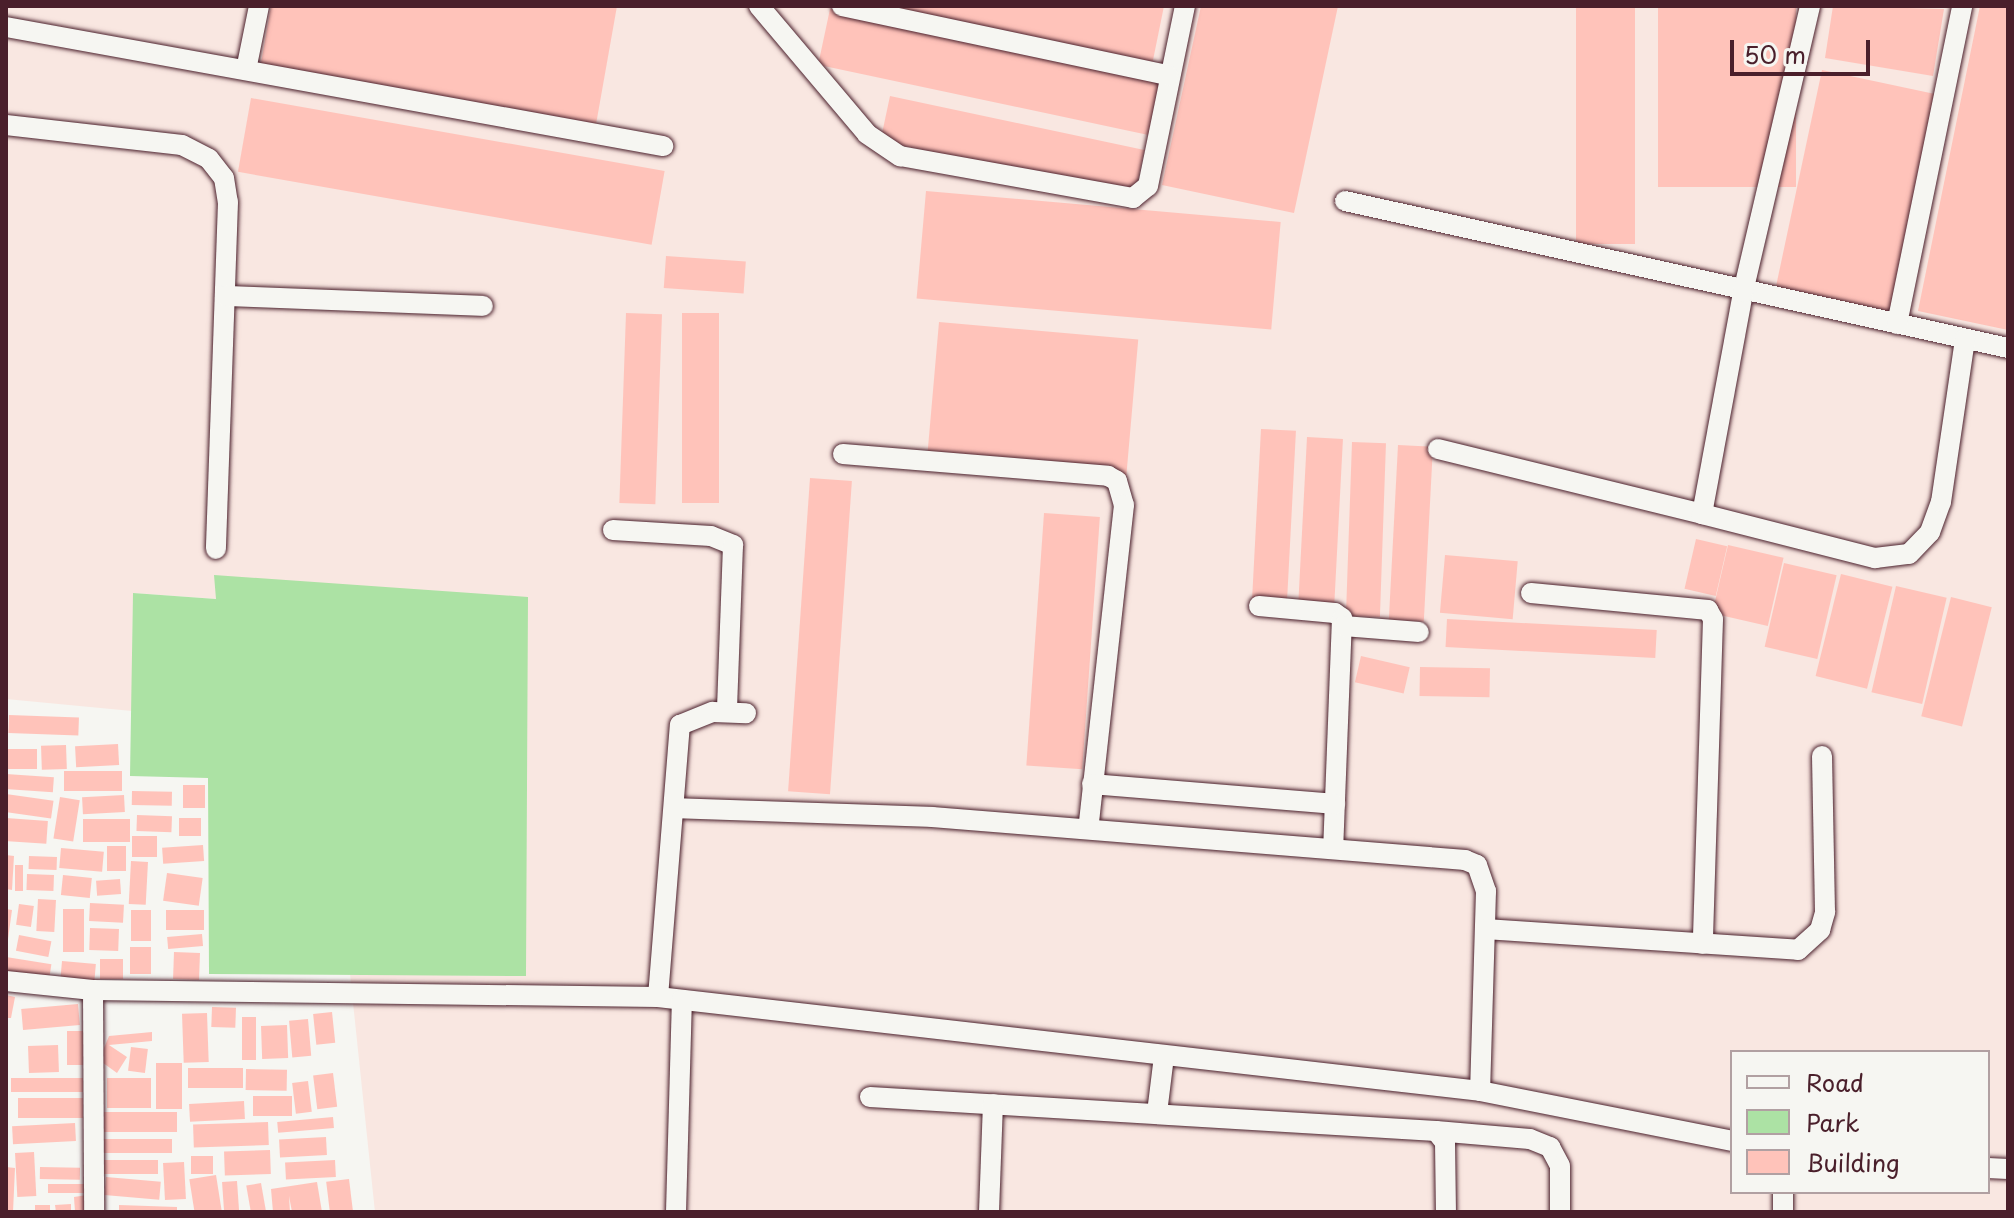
<!DOCTYPE html>
<style>
body{margin:0}
#map{position:relative;width:2014px;height:1218px;overflow:hidden;background:#f6f6f2;font-family:"Playpen Sans",sans-serif}
div>[style]{position:absolute}
[style*='--x']{left:calc(var(--x)*1px);top:calc(var(--y)*1px);width:calc(var(--w)*1px);rotate:calc(var(--a)*1deg)}
.built>*{inset:0;background:#f9e7e1}
.green>*{inset:0;background:#ace2a4}
.building>*{inset:0;background:#ffc3ba;transform-origin:0 0}
.roads{filter:drop-shadow(0 0 2px #4a1f2b) drop-shadow(0 0 2px #4a1f2b)}
.minor>*{height:20px;margin:-10px;padding:0 10px;transform-origin:10px;border-radius:10px;background:#f6f6f2}
span{translate:-50% -50%;white-space:nowrap;text-align:center;line-height:1.15;-webkit-text-stroke:6px #f6f6f2;paint-order:stroke}
.frame{position:absolute;inset:0;border:8px solid #4a1f2b;pointer-events:none}
.legend{position:absolute;left:1730px;top:1050px;width:260px;height:144px;box-sizing:border-box;background:#f6f6f2;border:2px solid #b1a0a2;margin:0;padding:10px 14px;list-style:none;font-size:24px;color:#4a1f2b}
.legend li{display:flex;align-items:center;gap:16px;height:40px}
.legend b{width:40px;border:2px solid #b1a0a2}
.scale{position:absolute;left:1730px;top:40px;width:140px;height:36px;box-sizing:border-box;border:4px solid #4a1f2b;border-top:0;padding-left:10px;font-size:24px;line-height:28px;white-space:nowrap;color:#4a1f2b;-webkit-text-stroke:6px #f6f6f2;paint-order:stroke}
</style>
<div id="map">
<div class="built">
<div style="clip-path:polygon(evenodd,6px 6px,2008px 6px,2008px 1212px,375px 1212px,350px 974px,526px 976px,215px 575px,217px 599px,133px 593px,132px 711px,6px 699px,6px 6px,1732px 1052px,1988px 1052px,1988px 1192px,1732px 1192px,1732px 1052px)"></div>
</div>
<div class="green">
<div style="clip-path:polygon(214px 575px,528px 597px,526px 976px,209px 974px,208px 778px,130px 776px,133px 593px,216px 599px)"></div>
</div>
<div class="building">
<div style="clip-path:polygon(271px 6px,617px 6px,595px 130px,260px 69px)"></div>
<div style="clip-path:polygon(879px 6px,1164px 6px,1152px 65px)"></div>
<div style="clip-path:polygon(1201px 6px,1338px 6px,1294px 213px,1162px 185px)"></div>
<div style="left:1576px;top:6px;width:59px;height:238px"></div>
<div style="left:1658px;top:6px;width:138px;height:181px"></div>
<div style="clip-path:polygon(1833px 6px,1944px 9px,1933px 76px,1825px 58px)"></div>
<div style="clip-path:polygon(1980px 6px,2008px 6px,2008px 330px,1918px 311px)"></div>
<div style="left:830px;top:9px;width:340px;height:57px;rotate:12deg"></div>
<div style="left:1822px;top:70px;width:119px;height:229px;rotate:12deg"></div>
<div style="left:890px;top:96px;width:260px;height:46px;rotate:12deg"></div>
<div style="left:251px;top:98px;width:420px;height:75px;rotate:10deg"></div>
<div style="left:926px;top:191px;width:356px;height:108px;rotate:5deg"></div>
<div style="left:666px;top:256px;width:80px;height:32px;rotate:4deg"></div>
<div style="left:626px;top:313px;width:36px;height:190px;rotate:2deg"></div>
<div style="left:682px;top:313px;width:37px;height:190px"></div>
<div style="left:939px;top:322px;width:200px;height:137px;rotate:5deg"></div>
<div style="left:1261px;top:429px;width:35px;height:176px;rotate:3deg"></div>
<div style="left:1307px;top:437px;width:36px;height:169px;rotate:3deg"></div>
<div style="left:1352px;top:442px;width:34px;height:174px;rotate:2deg"></div>
<div style="left:1398px;top:445px;width:35px;height:175px;rotate:3deg"></div>
<div style="left:810px;top:478px;width:42px;height:314px;rotate:4deg"></div>
<div style="left:1044px;top:513px;width:56px;height:253px;rotate:4deg"></div>
<div style="left:1696px;top:539px;width:32px;height:51px;rotate:13deg"></div>
<div style="left:1728px;top:545px;width:57px;height:70px;rotate:13deg"></div>
<div style="left:1445px;top:555px;width:73px;height:58px;rotate:5deg"></div>
<div style="left:1784px;top:563px;width:54px;height:86px;rotate:13deg"></div>
<div style="left:1841px;top:574px;width:53px;height:105px;rotate:14deg"></div>
<div style="left:1896px;top:586px;width:52px;height:109px;rotate:13deg"></div>
<div style="left:1951px;top:597px;width:42px;height:123px;rotate:14deg"></div>
<div style="left:1447px;top:619px;width:210px;height:28px;rotate:3deg"></div>
<div style="left:1361px;top:656px;width:50px;height:27px;rotate:13deg"></div>
<div style="left:1420px;top:667px;width:70px;height:29px;rotate:1deg"></div>
<div style="left:9px;top:715px;width:70px;height:18px;rotate:2deg"></div>
<div style="left:118px;top:744px;width:21px;height:43px;rotate:87deg"></div>
<div style="left:66px;top:745px;width:24px;height:25px;rotate:88deg"></div>
<div style="left:6px;top:749px;width:31px;height:20px"></div>
<div style="left:122px;top:771px;width:20px;height:58px;rotate:90deg"></div>
<div style="left:6px;top:774px;width:48px;height:15px;rotate:4deg"></div>
<div style="left:183px;top:785px;width:22px;height:23px"></div>
<div style="left:132px;top:791px;width:40px;height:14px;rotate:1deg"></div>
<div style="left:6px;top:794px;width:48px;height:18px;rotate:8deg"></div>
<div style="left:124px;top:795px;width:17px;height:42px;rotate:87deg"></div>
<div style="left:60px;top:797px;width:20px;height:42px;rotate:9deg"></div>
<div style="left:137px;top:815px;width:35px;height:16px;rotate:2deg"></div>
<div style="left:6px;top:818px;width:42px;height:23px;rotate:4deg"></div>
<div style="left:179px;top:818px;width:22px;height:18px"></div>
<div style="left:83px;top:819px;width:47px;height:23px"></div>
<div style="left:132px;top:836px;width:25px;height:21px"></div>
<div style="left:203px;top:845px;width:16px;height:41px;rotate:86deg"></div>
<div style="left:107px;top:846px;width:19px;height:25px"></div>
<div style="left:61px;top:848px;width:43px;height:20px;rotate:5deg"></div>
<div style="clip-path:polygon(6px 855px,14px 856px,12px 890px,6px 889px)"></div>
<div style="left:29px;top:856px;width:28px;height:13px;rotate:2deg"></div>
<div style="left:131px;top:861px;width:17px;height:43px;rotate:3deg"></div>
<div style="left:15px;top:865px;width:8px;height:26px"></div>
<div style="left:167px;top:873px;width:36px;height:28px;rotate:8deg"></div>
<div style="left:27px;top:874px;width:27px;height:16px;rotate:2deg"></div>
<div style="left:63px;top:875px;width:29px;height:20px;rotate:6deg"></div>
<div style="left:120px;top:879px;width:15px;height:24px;rotate:86deg"></div>
<div style="left:38px;top:899px;width:18px;height:32px;rotate:3deg"></div>
<div style="left:90px;top:903px;width:34px;height:18px;rotate:3deg"></div>
<div style="left:19px;top:904px;width:15px;height:21px;rotate:8deg"></div>
<div style="clip-path:polygon(6px 909px,12px 910px,8px 939px,6px 939px)"></div>
<div style="left:84px;top:909px;width:43px;height:21px;rotate:90deg"></div>
<div style="left:131px;top:910px;width:20px;height:31px"></div>
<div style="left:166px;top:910px;width:38px;height:20px"></div>
<div style="left:90px;top:928px;width:29px;height:22px;rotate:2deg"></div>
<div style="left:202px;top:934px;width:12px;height:35px;rotate:85deg"></div>
<div style="left:19px;top:935px;width:33px;height:16px;rotate:11deg"></div>
<div style="left:151px;top:947px;width:27px;height:21px;rotate:90deg"></div>
<div style="left:174px;top:952px;width:26px;height:27px;rotate:2deg"></div>
<div style="left:6px;top:957px;width:46px;height:20px;rotate:9deg"></div>
<div style="left:123px;top:959px;width:20px;height:23px;rotate:90deg"></div>
<div style="left:62px;top:961px;width:34px;height:17px;rotate:5deg"></div>
<div style="clip-path:polygon(6px 995px,15px 997px,11px 1018px,6px 1018px)"></div>
<div style="left:78px;top:1004px;width:21px;height:57px;rotate:85deg"></div>
<div style="left:212px;top:1007px;width:24px;height:20px;rotate:2deg"></div>
<div style="left:332px;top:1012px;width:31px;height:19px;rotate:84deg"></div>
<div style="left:207px;top:1013px;width:49px;height:25px;rotate:88deg"></div>
<div style="left:242px;top:1017px;width:14px;height:43px"></div>
<div style="left:308px;top:1019px;width:37px;height:19px;rotate:85deg"></div>
<div style="left:287px;top:1025px;width:33px;height:26px;rotate:88deg"></div>
<div style="left:67px;top:1031px;width:24px;height:34px"></div>
<div style="clip-path:polygon(152px 1032px,152px 1041px,109px 1045px,127px 1057px,117px 1073px,99px 1060px,109px 1036px)"></div>
<div style="left:58px;top:1045px;width:27px;height:30px;rotate:88deg"></div>
<div style="left:131px;top:1047px;width:17px;height:24px;rotate:7deg"></div>
<div style="left:156px;top:1063px;width:26px;height:46px"></div>
<div style="left:243px;top:1068px;width:20px;height:55px;rotate:90deg"></div>
<div style="left:246px;top:1069px;width:41px;height:21px;rotate:1deg"></div>
<div style="left:333px;top:1073px;width:34px;height:20px;rotate:83deg"></div>
<div style="left:83px;top:1078px;width:14px;height:72px;rotate:90deg"></div>
<div style="left:107px;top:1078px;width:44px;height:30px"></div>
<div style="left:308px;top:1081px;width:31px;height:16px;rotate:83deg"></div>
<div style="left:253px;top:1096px;width:39px;height:20px"></div>
<div style="left:18px;top:1098px;width:65px;height:20px"></div>
<div style="left:244px;top:1101px;width:18px;height:55px;rotate:87deg"></div>
<div style="left:94px;top:1112px;width:83px;height:20px"></div>
<div style="left:333px;top:1117px;width:11px;height:56px;rotate:85deg"></div>
<div style="left:268px;top:1122px;width:23px;height:75px;rotate:88deg"></div>
<div style="left:75px;top:1123px;width:18px;height:63px;rotate:87deg"></div>
<div style="left:326px;top:1137px;width:18px;height:47px;rotate:87deg"></div>
<div style="left:96px;top:1139px;width:76px;height:14px"></div>
<div style="left:270px;top:1150px;width:24px;height:46px;rotate:88deg"></div>
<div style="left:34px;top:1152px;width:44px;height:19px;rotate:87deg"></div>
<div style="left:191px;top:1156px;width:22px;height:18px"></div>
<div style="left:96px;top:1160px;width:62px;height:14px"></div>
<div style="left:335px;top:1160px;width:17px;height:50px;rotate:87deg"></div>
<div style="left:184px;top:1162px;width:37px;height:21px;rotate:87deg"></div>
<div style="clip-path:polygon(6px 1167px,15px 1168px,13px 1212px,6px 1212px)"></div>
<div style="left:40px;top:1167px;width:40px;height:12px;rotate:1deg"></div>
<div style="left:216px;top:1175px;width:37px;height:27px;rotate:81deg"></div>
<div style="left:106px;top:1177px;width:55px;height:18px;rotate:5deg"></div>
<div style="left:349px;top:1179px;width:33px;height:23px;rotate:83deg"></div>
<div style="left:237px;top:1181px;width:31px;height:15px;rotate:86deg"></div>
<div style="clip-path:polygon(317px 1182px,322px 1212px,292px 1212px,289px 1196px,290px 1212px,273px 1212px,271px 1189px)"></div>
<div style="left:261px;top:1183px;width:29px;height:15px;rotate:80deg"></div>
<div style="left:48px;top:1184px;width:37px;height:9px"></div>
<div style="clip-path:polygon(87px 1195px,89px 1212px,75px 1212px,74px 1197px)"></div>
<div style="clip-path:polygon(71px 1204px,71px 1212px,56px 1212px,55px 1205px)"></div>
<div style="left:35px;top:1205px;width:15px;height:7px"></div>
<div style="clip-path:polygon(119px 1205px,177px 1207px,177px 1212px,119px 1212px)"></div>
</div>
<div class="roads">
<div class="minor">
<div style="--x:759;--y:6;--w:167;--a:49.8"></div>
<div style="--x:867;--y:134;--w:40;--a:34"></div>
<div style="--x:900;--y:156;--w:237;--a:10.2"></div>
<div style="--x:1133;--y:198;--w:19;--a:-39"></div>
<div style="--x:1148;--y:186;--w:184;--a:-78.4"></div>
<div style="--x:842;--y:6;--w:333;--a:12"></div>
<div style="--x:6;--y:27;--w:668;--a:10.27"></div>
<div style="--x:246;--y:70;--w:65;--a:-78.5"></div>
<div style="--x:6;--y:125;--w:177;--a:6.5"></div>
<div style="--x:182;--y:145;--w:30;--a:27"></div>
<div style="--x:209;--y:159;--w:24;--a:52"></div>
<div style="--x:224;--y:178;--w:24;--a:81"></div>
<div style="--x:228;--y:202;--w:347;--a:92"></div>
<div style="--x:1345;--y:201;--w:679;--a:12.5"></div>
<div style="--x:225;--y:296;--w:258;--a:2.2"></div>
<div style="--x:1897;--y:324;--w:325;--a:-78.4"></div>
<div style="--x:1438;--y:449;--w:272;--a:13.8"></div>
<div style="--x:1702;--y:514;--w:226;--a:-79.5"></div>
<div style="--x:1743;--y:292;--w:294;--a:-76.8"></div>
<div style="--x:843;--y:454;--w:266;--a:4.7"></div>
<div style="--x:1108;--y:476;--w:10;--a:29"></div>
<div style="--x:1117;--y:481;--w:25;--a:74"></div>
<div style="--x:1124;--y:505;--w:326;--a:96.3"></div>
<div style="--x:1702;--y:514;--w:179;--a:14.3"></div>
<div style="--x:1875;--y:558;--w:34;--a:-7"></div>
<div style="--x:1909;--y:554;--w:30;--a:-46"></div>
<div style="--x:1930;--y:532;--w:32;--a:-70"></div>
<div style="--x:1941;--y:502;--w:165;--a:-81.6"></div>
<div style="--x:613;--y:530;--w:98;--a:3.5"></div>
<div style="--x:711;--y:536;--w:24;--a:22"></div>
<div style="--x:733;--y:545;--w:167;--a:92.1"></div>
<div style="--x:1531;--y:593;--w:178;--a:5.5"></div>
<div style="--x:1708;--y:610;--w:10;--a:61"></div>
<div style="--x:1713;--y:619;--w:325;--a:91.8"></div>
<div style="--x:1259;--y:606;--w:76;--a:5.3"></div>
<div style="--x:1335;--y:613;--w:9;--a:36"></div>
<div style="--x:1342;--y:618;--w:231;--a:92.2"></div>
<div style="--x:1344;--y:626;--w:75;--a:4.6"></div>
<div style="--x:1092;--y:784;--w:244;--a:4.7"></div>
<div style="--x:674;--y:808;--w:258;--a:2"></div>
<div style="--x:932;--y:817;--w:535;--a:4.61"></div>
<div style="--x:1465;--y:860;--w:13;--a:23"></div>
<div style="--x:1477;--y:865;--w:28;--a:71"></div>
<div style="--x:1486;--y:891;--w:200;--a:91.7"></div>
<div style="--x:1485;--y:929;--w:314;--a:3.8"></div>
<div style="--x:1798;--y:950;--w:30;--a:-42"></div>
<div style="--x:1820;--y:930;--w:19;--a:-74"></div>
<div style="--x:1825;--y:912;--w:156;--a:-91.1"></div>
<div style="--x:6;--y:981;--w:87;--a:5.9"></div>
<div style="--x:93;--y:990;--w:565;--a:0.71"></div>
<div style="--x:658;--y:997;--w:827;--a:6.52"></div>
<div style="--x:1480;--y:1091;--w:257;--a:11.2"></div>
<div style="--x:93;--y:990;--w:222;--a:89.7"></div>
<div style="--x:658;--y:997;--w:273;--a:-85.4"></div>
<div style="--x:680;--y:725;--w:35;--a:-22"></div>
<div style="--x:713;--y:712;--w:33;--a:2"></div>
<div style="--x:870;--y:1097;--w:567;--a:3.44"></div>
<div style="--x:1436;--y:1131;--w:14;--a:51"></div>
<div style="--x:1445;--y:1142;--w:70;--a:89.2"></div>
<div style="--x:1157;--y:1113;--w:57;--a:-83"></div>
<div style="--x:1436;--y:1131;--w:94;--a:4.9"></div>
<div style="--x:1530;--y:1139;--w:22;--a:22"></div>
<div style="--x:1550;--y:1147;--w:21;--a:62"></div>
<div style="--x:1560;--y:1166;--w:46;--a:90"></div>
<div style="--x:1988;--y:1168;--w:20;--a:3"></div>
<div style="--x:676;--y:1212;--w:212;--a:-88.4"></div>
<div style="--x:989;--y:1212;--w:108;--a:-87.9"></div>
<div style="--x:1783;--y:1212;--w:20;--a:-90"></div>
</div>
</div>
<div class="frame"></div>
<ul class="legend">
<li><b style="height:10px;background:#f6f6f2"></b>Road</li>
<li><b style="height:22px;background:#ace2a4"></b>Park</li>
<li><b style="height:22px;background:#ffc3ba"></b>Building</li>
</ul>
<div class="scale">50 m</div>
</div>
